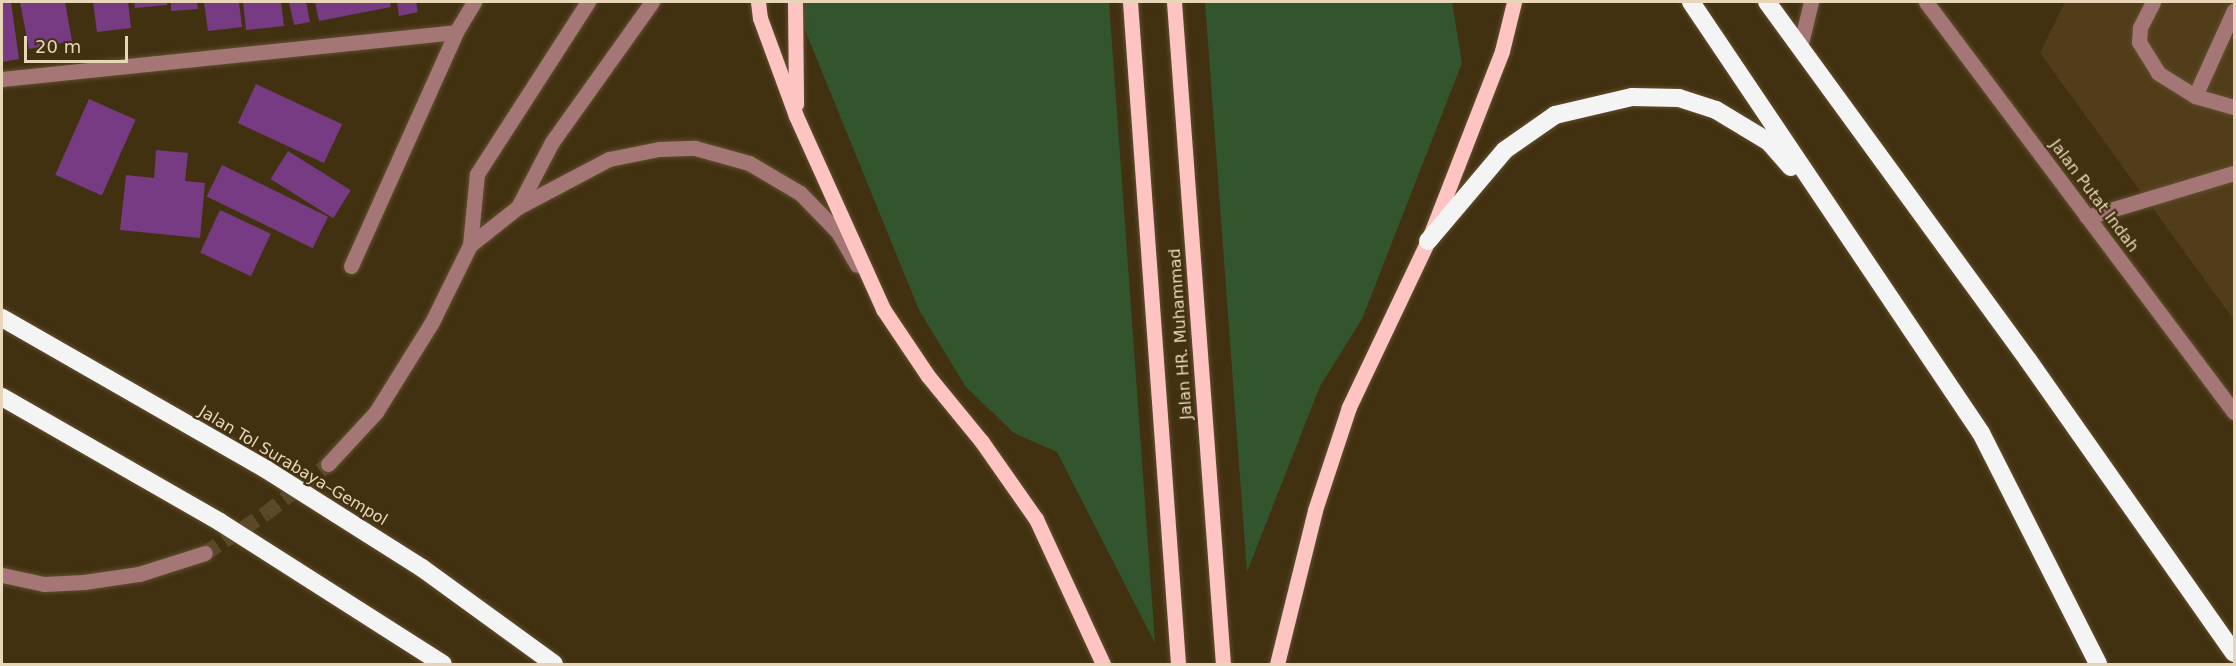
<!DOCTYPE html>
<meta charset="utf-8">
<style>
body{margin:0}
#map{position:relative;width:2236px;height:666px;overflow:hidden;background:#423111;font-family:"DejaVu Sans",sans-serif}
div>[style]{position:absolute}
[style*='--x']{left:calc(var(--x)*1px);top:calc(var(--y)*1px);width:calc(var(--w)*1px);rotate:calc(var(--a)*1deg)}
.built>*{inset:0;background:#513d19}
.green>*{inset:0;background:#33552d}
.building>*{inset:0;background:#763b82;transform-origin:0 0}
.minor-tunnel>*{height:15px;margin-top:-7.5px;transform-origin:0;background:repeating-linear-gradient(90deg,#5b4a2a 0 15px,transparent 0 23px)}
.roads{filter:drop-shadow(0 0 2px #604f2f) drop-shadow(0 0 2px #604f2f)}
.minor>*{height:15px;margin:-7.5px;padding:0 7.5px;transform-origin:7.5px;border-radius:7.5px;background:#a47776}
.major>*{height:15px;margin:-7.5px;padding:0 7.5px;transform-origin:7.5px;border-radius:7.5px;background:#fdc4c2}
.highway>*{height:18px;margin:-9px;padding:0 9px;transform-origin:9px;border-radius:9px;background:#f4f4f4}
span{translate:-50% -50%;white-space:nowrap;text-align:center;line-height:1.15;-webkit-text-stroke:4.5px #423111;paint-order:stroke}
.street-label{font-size:16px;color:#e7d6b8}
.frame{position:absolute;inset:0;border:3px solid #e7d6b8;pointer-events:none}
.scale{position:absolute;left:24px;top:36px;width:104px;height:27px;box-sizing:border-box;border:3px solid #e7d6b8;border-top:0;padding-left:8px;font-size:18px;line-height:21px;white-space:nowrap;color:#e7d6b8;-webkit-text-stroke:4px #423111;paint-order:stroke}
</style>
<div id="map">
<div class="built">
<div style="clip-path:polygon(2065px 2px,2234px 2px,2234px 320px,2040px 53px)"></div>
</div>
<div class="green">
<div style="clip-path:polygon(804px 2px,1109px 2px,1155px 643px,1057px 452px,1014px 433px,966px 387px,919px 310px,803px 25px)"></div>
<div style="clip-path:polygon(1205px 2px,1452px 2px,1462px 63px,1362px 319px,1320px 386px,1247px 572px)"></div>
</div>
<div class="building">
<div style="clip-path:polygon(2px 2px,11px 2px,19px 59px,2px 62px)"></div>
<div style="clip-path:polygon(20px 2px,65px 2px,72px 41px,29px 49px)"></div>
<div style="clip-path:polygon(93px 2px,128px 2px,131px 28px,97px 32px)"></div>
<div style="clip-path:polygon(134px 2px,167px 2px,167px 5px,135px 8px)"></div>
<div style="clip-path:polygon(171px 2px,197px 2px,198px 9px,171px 11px)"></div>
<div style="clip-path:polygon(204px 2px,239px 2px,242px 27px,208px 31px)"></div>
<div style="clip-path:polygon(243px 2px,281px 2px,284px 26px,246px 30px)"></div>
<div style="clip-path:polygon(289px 2px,306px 2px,310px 22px,294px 25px)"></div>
<div style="clip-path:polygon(315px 2px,390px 2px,391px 7px,319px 21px)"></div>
<div style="clip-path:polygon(397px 2px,416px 2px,418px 12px,399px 16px)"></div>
<div style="left:256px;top:84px;width:95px;height:43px;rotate:25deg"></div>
<div style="left:89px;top:99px;width:51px;height:83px;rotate:24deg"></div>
<div style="clip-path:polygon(156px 150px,188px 153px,185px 181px,205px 183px,200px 238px,120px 230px,126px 175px,154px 178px)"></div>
<div style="left:288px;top:151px;width:74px;height:33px;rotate:32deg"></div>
<div style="left:222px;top:165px;width:118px;height:35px;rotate:26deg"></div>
<div style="left:220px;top:210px;width:56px;height:47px;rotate:25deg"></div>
</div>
<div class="minor-tunnel">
<div style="--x:205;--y:553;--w:73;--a:-33.3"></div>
<div style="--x:266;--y:513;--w:79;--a:-38.3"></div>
</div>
<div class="roads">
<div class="minor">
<div style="--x:1926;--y:2;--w:513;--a:53.09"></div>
<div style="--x:2153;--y:2;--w:29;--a:117"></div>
<div style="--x:2140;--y:28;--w:14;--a:94"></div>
<div style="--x:2139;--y:42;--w:36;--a:58"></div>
<div style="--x:2158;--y:73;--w:44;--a:31.9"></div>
<div style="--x:2195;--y:96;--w:41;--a:15.8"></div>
<div style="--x:1800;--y:47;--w:46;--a:-76.3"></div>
<div style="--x:2;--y:79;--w:456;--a:-5.9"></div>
<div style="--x:2195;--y:96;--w:94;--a:-65.6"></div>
<div style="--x:518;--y:207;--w:103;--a:-27.8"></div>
<div style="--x:609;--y:159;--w:51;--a:-11.3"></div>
<div style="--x:659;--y:149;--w:36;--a:-2"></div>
<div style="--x:695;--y:148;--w:56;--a:15.5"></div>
<div style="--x:749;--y:163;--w:59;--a:30.5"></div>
<div style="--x:800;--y:193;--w:54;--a:45.7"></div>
<div style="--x:838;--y:232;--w:38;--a:60"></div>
<div style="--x:2087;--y:217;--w:153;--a:-16.7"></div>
<div style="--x:470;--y:245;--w:61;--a:-38.4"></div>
<div style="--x:518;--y:207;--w:73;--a:-62.4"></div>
<div style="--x:552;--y:142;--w:172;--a:-54.5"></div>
<div style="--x:351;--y:266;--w:256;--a:-65.8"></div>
<div style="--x:456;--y:32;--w:35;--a:-59"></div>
<div style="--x:328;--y:464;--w:71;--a:-47.3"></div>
<div style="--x:376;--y:412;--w:106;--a:-58.1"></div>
<div style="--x:432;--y:322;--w:86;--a:-63.7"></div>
<div style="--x:470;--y:245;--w:71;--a:-84.4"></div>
<div style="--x:477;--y:174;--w:205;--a:-57.2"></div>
<div style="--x:2;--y:575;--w:43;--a:12.1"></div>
<div style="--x:44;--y:584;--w:40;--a:-2.9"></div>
<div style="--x:84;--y:582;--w:56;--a:-8.3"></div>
<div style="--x:139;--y:574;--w:69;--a:-17.7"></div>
</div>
<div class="major">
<div style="--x:758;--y:2;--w:16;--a:83"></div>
<div style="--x:760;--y:18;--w:104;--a:69.8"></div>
<div style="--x:796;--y:116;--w:212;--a:65.7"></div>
<div style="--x:883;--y:309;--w:81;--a:56.1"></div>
<div style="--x:928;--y:376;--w:85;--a:50.7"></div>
<div style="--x:982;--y:442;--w:94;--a:55"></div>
<div style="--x:1036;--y:519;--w:160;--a:65.2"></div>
<div style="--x:795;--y:2;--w:102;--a:89.4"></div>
<div style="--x:1130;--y:2;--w:664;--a:85.85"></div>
<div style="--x:1174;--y:2;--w:664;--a:85.77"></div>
<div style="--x:1277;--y:664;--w:159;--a:-76.1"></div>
<div style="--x:1315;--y:510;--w:108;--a:-71.7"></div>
<div style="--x:1349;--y:407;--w:184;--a:-64.6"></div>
<div style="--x:1428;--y:241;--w:204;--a:-68.7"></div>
<div style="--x:1502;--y:51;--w:50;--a:-76.2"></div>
</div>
<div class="highway">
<div style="--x:1691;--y:2;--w:519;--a:56.07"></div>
<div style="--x:1981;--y:433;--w:259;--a:63.1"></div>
<div style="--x:1767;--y:2;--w:443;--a:53.9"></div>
<div style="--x:2028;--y:360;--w:358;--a:54.9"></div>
<div style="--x:1428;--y:241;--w:119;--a:-49.8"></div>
<div style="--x:1505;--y:150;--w:61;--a:-35"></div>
<div style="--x:1555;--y:115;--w:79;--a:-13.2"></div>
<div style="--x:1632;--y:97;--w:47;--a:1.2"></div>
<div style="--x:1679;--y:98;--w:39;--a:18"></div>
<div style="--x:1716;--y:110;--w:62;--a:31.1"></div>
<div style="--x:1769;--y:142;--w:33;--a:49"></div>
<div style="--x:2;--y:318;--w:305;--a:29.8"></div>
<div style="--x:267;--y:470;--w:183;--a:32.3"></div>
<div style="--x:422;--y:568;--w:163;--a:36"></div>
<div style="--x:2;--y:397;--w:251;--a:29.8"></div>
<div style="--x:220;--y:522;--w:264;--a:32.5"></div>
</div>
</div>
<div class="street-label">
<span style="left:2094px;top:196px;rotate:53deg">Jalan Putat Indah</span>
<span style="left:1181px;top:334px;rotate:-94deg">Jalan HR. Muhammad</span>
<span style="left:293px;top:466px;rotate:31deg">Jalan Tol Surabaya–Gempol</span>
</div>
<div class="frame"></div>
<div class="scale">20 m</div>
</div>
